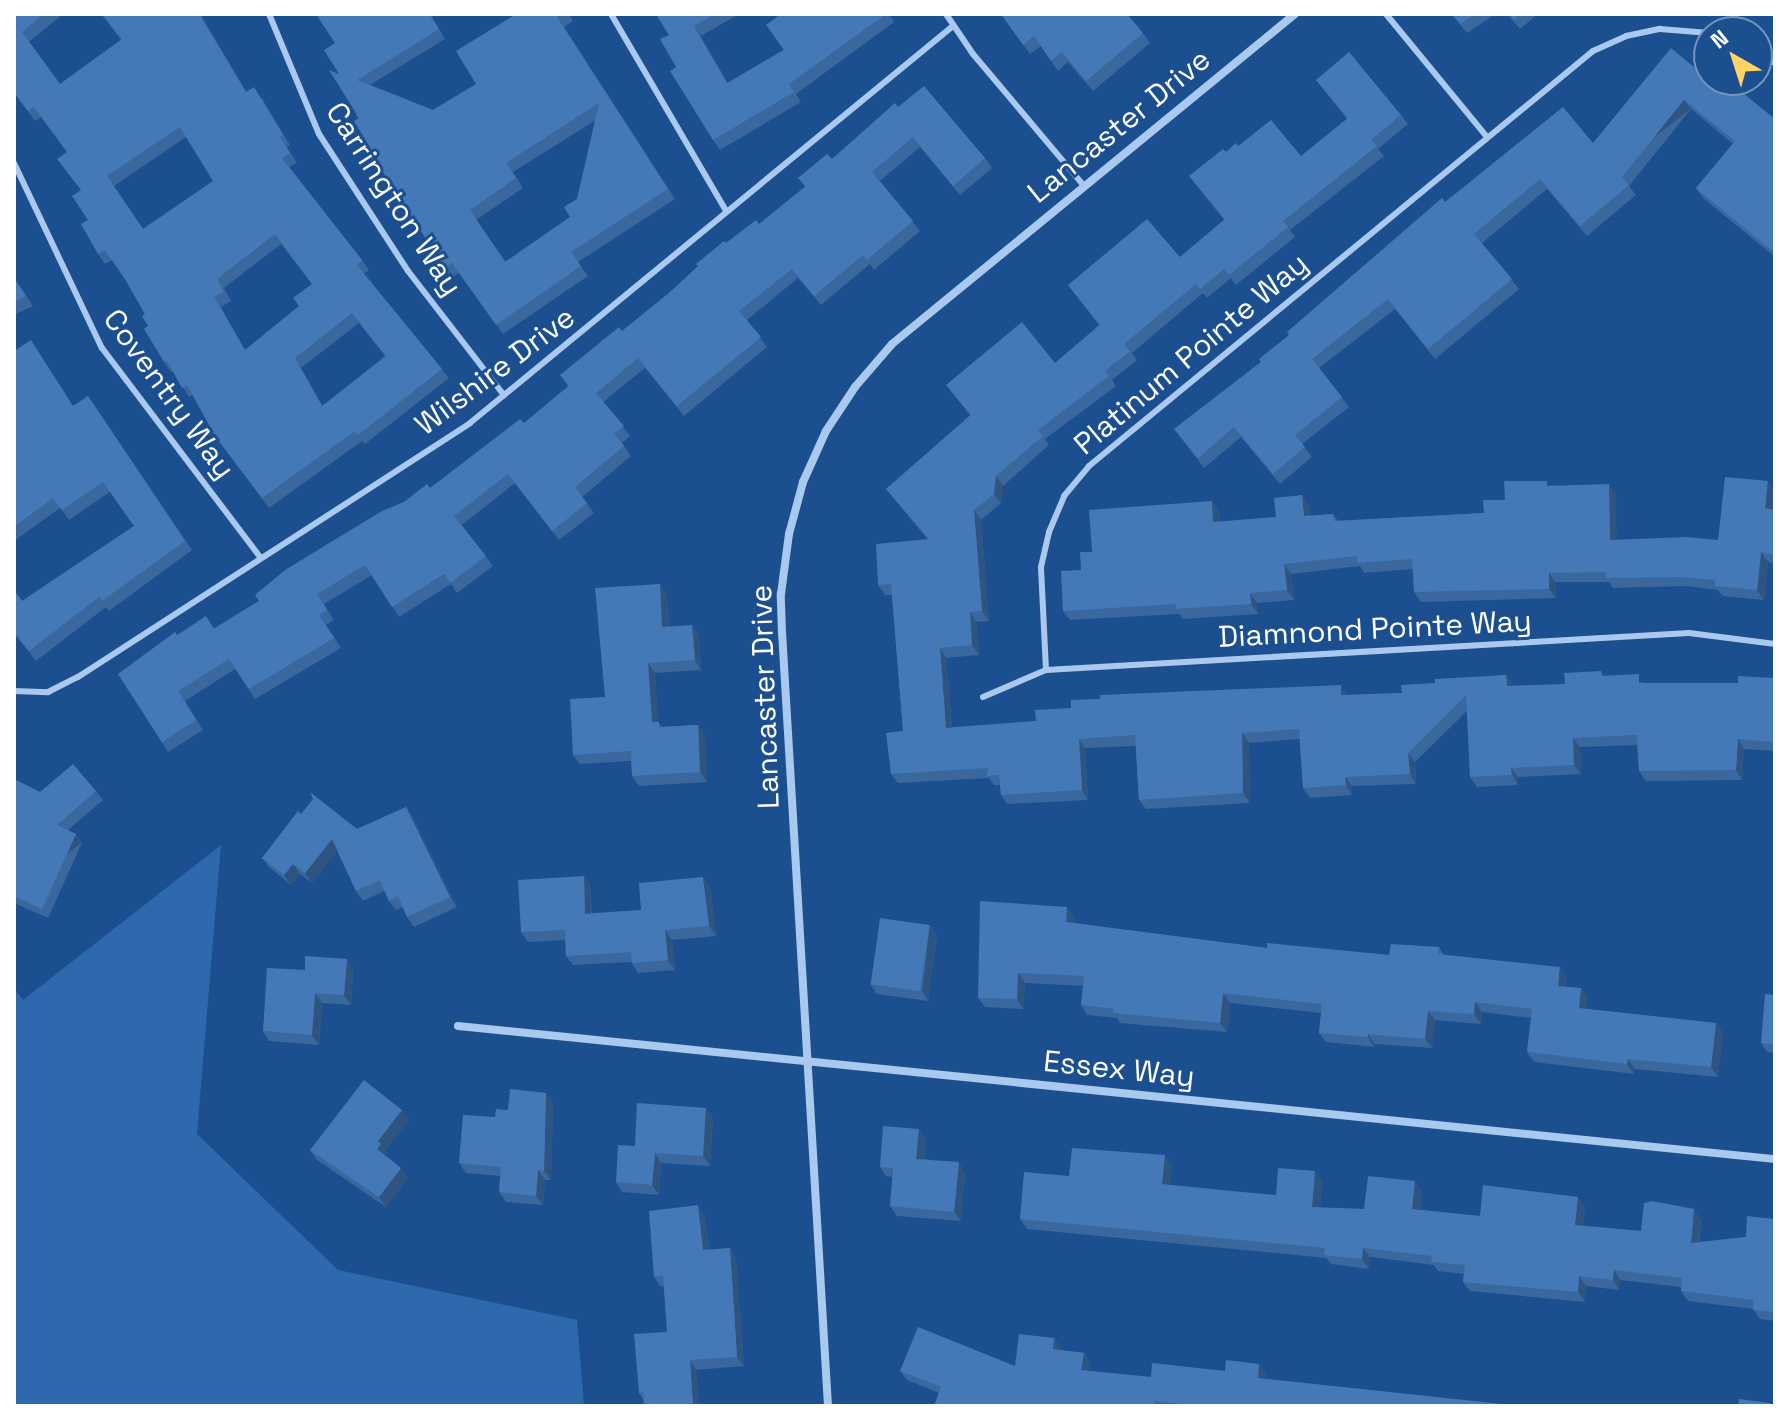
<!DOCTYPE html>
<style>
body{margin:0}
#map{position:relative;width:1789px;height:1420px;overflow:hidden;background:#1b4f8f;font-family:"Space Grotesk",sans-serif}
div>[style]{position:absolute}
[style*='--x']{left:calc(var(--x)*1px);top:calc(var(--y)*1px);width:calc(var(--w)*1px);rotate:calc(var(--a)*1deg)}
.green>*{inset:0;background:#2e69ad}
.lane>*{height:6px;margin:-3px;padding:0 3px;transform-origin:3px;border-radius:3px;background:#a9c9ee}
.street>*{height:8px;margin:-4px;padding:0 4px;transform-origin:4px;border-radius:4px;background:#a9c9ee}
.wall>*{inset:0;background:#3a679d}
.shaded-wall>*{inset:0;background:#305480;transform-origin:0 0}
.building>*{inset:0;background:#4478b7;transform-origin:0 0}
span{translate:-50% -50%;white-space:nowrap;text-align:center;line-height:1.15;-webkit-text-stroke:6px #1b4f8f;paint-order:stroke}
.street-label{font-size:30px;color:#fff}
.frame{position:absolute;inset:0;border:16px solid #fff;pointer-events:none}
.north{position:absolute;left:1693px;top:16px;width:80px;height:80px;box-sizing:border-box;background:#1b4f8f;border:2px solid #7695bc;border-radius:50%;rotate:321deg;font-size:22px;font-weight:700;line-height:32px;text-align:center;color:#fff}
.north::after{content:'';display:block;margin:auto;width:28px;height:36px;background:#ffd166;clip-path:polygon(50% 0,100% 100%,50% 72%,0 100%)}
</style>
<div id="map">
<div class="green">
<div style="clip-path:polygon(221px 845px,197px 1134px,338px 1270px,577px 1320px,584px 1406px,14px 1406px,14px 989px,23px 1000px)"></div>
</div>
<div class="lane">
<div style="--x:269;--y:14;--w:130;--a:67.4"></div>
<div style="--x:319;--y:134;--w:163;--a:57"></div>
<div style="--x:408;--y:271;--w:157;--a:52.3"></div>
<div style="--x:611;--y:14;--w:228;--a:59.7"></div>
<div style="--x:946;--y:14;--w:48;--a:56"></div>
<div style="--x:973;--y:54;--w:172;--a:49.9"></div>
<div style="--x:1386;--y:14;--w:159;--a:50.6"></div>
<div style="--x:1757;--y:52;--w:21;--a:31"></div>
<div style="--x:14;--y:163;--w:205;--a:64.6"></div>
<div style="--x:102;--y:348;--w:262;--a:52.9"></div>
<div style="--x:1046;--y:670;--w:103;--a:-92.8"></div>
<div style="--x:1041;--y:567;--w:36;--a:-77"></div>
<div style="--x:1049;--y:532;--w:39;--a:-67"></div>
<div style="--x:1064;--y:496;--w:39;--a:-50"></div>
<div style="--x:1089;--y:466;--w:653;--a:-39.47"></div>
<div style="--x:1593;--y:51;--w:36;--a:-24"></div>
<div style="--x:1626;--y:36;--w:35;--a:-12"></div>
<div style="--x:1660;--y:29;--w:49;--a:4.7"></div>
<div style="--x:14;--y:691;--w:34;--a:2"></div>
<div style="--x:48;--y:692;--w:34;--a:-27"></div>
<div style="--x:78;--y:677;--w:467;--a:-32.9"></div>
<div style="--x:470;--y:423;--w:625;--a:-39.42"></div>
<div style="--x:983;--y:697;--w:69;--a:-23.2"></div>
<div style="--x:1046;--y:670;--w:644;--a:-3.29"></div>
<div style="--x:1689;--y:633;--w:87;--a:7.3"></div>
</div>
<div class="street">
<div style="--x:458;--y:1026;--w:1324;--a:5.77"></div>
<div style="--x:828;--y:1406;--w:775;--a:-93.4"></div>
<div style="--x:782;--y:632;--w:38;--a:-92"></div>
<div style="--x:781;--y:594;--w:61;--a:-82.4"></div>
<div style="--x:789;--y:534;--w:54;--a:-74.9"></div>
<div style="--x:803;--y:482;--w:56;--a:-65.7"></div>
<div style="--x:826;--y:431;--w:53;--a:-56.6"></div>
<div style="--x:855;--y:387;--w:57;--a:-49.3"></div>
<div style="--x:892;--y:344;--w:521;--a:-39.31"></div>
</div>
<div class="wall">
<div style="clip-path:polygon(evenodd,14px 14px,63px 14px,29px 42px,60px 84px,121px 40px,101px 14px,206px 14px,202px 17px,246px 91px,261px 97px,290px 145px,287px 147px,297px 163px,289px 167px,362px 260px,369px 270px,364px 274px,449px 378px,365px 444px,362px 441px,269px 508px,215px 436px,193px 395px,189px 397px,173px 371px,171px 372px,164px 362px,148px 326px,145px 314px,125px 279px,112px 260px,105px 264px,98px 254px,81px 190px,67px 152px,41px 117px,35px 121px,14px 93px,14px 14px,186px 137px,213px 181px,143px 229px,114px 186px,186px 137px,14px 14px,281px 244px,312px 284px,299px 306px,245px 350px,221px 307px,231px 301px,224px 288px,281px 244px,14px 14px,359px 323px,385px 356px,323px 406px,301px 368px,359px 323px)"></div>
<div style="clip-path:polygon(evenodd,316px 14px,437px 14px,432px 17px,445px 39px,370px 85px,433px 110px,476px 84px,516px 14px,569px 14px,573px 21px,564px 27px,675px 199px,578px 262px,588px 276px,503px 334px,459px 273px,451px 278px,370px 152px,372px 151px,339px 74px,335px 43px,316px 14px,596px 120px,577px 199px,570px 217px,506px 262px,476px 220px,523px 188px,513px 172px,596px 120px)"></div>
<div style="clip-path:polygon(656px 14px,739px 14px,701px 36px,728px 83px,783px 50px,781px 14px,889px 14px,894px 22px,796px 94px,801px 102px,720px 150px,713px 140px,676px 67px,669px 35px)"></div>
<div style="clip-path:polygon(1001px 14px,1143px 33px,1150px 43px,1093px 91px,1068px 62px,1058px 71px,1041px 46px,1030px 54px)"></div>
<div style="clip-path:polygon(1451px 14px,1496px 14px,1467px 33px)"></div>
<div style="clip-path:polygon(1507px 14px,1538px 14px,1520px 29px)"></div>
<div style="clip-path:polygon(1700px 72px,1775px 119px,1775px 257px,1703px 198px,1696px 188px,1733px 144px,1691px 109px,1629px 186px,1636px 195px,1587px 236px,1547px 189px,1482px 243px,1519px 289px,1435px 359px,1395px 309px,1319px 368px,1349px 407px,1302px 444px,1312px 457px,1280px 484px,1241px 437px,1204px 468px,1174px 429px,1261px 362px,1289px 335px,1445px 202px,1593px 143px)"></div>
<div style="clip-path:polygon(1316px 80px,1401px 115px,1408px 124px,1378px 149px,1384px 156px,1290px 230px,1295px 237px,1236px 285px,1231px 278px,1207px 298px,1203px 293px,1132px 353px,1137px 360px,1112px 380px,1116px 386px,1045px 439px,1049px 445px,1003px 486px,1001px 503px,981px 520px,989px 621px,976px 622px,979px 655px,946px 658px,952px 727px,1036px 721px,1071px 708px,1341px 685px,1347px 695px,1402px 693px,1435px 683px,1506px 675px,1513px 686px,1565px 684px,1601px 671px,1604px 676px,1645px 683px,1738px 683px,1775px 678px,1775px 751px,1744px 749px,1742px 780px,1646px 781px,1639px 771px,1637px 745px,1580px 747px,1581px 774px,1518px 777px,1518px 785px,1477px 787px,1470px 777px,1467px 711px,1415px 762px,1416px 784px,1352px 786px,1352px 795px,1310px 798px,1303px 788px,1300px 739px,1249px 743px,1250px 803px,1146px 809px,1139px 800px,1136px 746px,1085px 748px,1088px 800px,1007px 804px,1001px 795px,1000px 785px,994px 785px,989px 778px,898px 783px,891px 774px,903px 731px,892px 595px,885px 595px,878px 585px,928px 540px,886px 489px,970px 415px,946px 385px,1055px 363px,1099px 325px,1068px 285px,1180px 257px,1224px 220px,1189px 176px,1226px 152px,1238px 146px,1301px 156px,1347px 119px)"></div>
<div style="clip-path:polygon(898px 107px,985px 158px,992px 168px,960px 195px,920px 147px,880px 181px,920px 231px,874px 270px,870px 264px,821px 305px,798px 278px,747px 320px,767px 347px,684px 416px,645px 368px,603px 402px,630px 436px,622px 443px,631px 456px,582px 497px,594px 513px,559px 540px,515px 483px,462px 525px,493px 566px,457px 593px,451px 584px,399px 617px,372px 575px,324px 604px,334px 620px,326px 625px,341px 648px,255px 699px,235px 669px,185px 701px,203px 730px,168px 752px,118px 674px,177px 635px,214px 628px,259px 601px,404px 502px,430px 488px,524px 423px,568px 386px,560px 375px,622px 331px,669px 293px,726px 243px,759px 224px,805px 187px,798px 178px,832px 159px)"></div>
<div style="clip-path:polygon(14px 278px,33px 306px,14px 315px)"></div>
<div style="clip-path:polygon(14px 351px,74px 406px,88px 396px,192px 550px,109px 611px,106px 607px,36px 661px,17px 637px,15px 639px,14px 637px,14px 590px,22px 601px,134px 526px,110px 492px,69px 520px,60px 508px,14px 541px)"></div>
<div style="clip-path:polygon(1550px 485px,1616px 494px,1616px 540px,1718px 540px,1775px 491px,1773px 510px,1775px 510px,1775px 564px,1768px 562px,1764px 600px,1722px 596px,1718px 590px,1686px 586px,1613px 588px,1609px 582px,1555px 582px,1556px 598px,1421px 602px,1414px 592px,1413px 569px,1364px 573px,1360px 566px,1291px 574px,1294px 600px,1257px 603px,1258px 614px,1183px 619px,1179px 614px,1070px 620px,1063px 611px,1081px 570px,1092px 552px,1219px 511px,1220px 522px,1276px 517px,1302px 495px,1309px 505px,1310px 516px,1333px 514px,1338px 521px,1484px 513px,1505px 500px)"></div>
<div style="clip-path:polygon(660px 584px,667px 594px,669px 627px,699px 635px,701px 670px,655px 673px,658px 722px,662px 727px,698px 725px,705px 735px,707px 782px,639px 786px,632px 776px,631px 761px,580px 764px,573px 755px,605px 697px)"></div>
<div style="clip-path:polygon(14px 779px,40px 792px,96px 791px,103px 800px,68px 830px,76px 834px,82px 843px,48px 918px,14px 903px)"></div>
<div style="clip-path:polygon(406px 807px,413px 817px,457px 907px,414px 927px,407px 917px,403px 907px,396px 910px,389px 901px,384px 891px,363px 901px,356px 891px,337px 851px,312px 883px,300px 874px,291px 885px,269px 867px,262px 858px,301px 814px,357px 829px)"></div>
<div style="clip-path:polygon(584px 876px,590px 886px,592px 913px,641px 910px,710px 887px,716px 936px,672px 940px,675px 970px,638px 973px,631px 962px,573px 965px,566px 956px,565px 940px,528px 942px,521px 932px)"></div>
<div style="clip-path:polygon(1067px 907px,1074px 917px,1073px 923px,1267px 948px,1389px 955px,1439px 947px,1444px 955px,1566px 977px,1566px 987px,1581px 988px,1588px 998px,1586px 1009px,1716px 1023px,1723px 1033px,1718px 1077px,1635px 1069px,1634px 1074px,1534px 1062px,1527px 1052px,1531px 1018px,1482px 1012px,1481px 1024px,1435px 1020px,1432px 1048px,1375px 1044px,1374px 1047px,1326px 1042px,1319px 1033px,1321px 1013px,1230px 1003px,1227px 1032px,1120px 1023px,1117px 1018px,1087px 1015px,1081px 1005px,1083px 986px,1025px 983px,1023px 1009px,985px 1007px,978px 998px)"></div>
<div style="clip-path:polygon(930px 925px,937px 934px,928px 1001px,877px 994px,870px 984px)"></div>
<div style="clip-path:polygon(347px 959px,353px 969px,351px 1005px,322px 1003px,319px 1045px,269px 1041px,263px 1031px,305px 970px)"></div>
<div style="clip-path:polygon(1775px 995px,1775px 1053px,1767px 1052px,1761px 1043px)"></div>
<div style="clip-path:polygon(546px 1093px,553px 1102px,551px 1180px,545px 1180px,543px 1205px,506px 1202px,499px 1192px,500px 1176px,466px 1173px,459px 1163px,495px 1117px)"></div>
<div style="clip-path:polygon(713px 1117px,710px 1166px,661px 1163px,659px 1195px,622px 1192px,616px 1182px,635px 1146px)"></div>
<div style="clip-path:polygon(409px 1120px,386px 1150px,388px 1153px,386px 1156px,408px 1178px,386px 1207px,317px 1160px,310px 1150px)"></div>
<div style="clip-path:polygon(926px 1139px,924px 1159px,965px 1172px,961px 1221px,897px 1216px,890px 1206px,893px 1177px,886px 1176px,880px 1167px)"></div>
<div style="clip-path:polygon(1172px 1165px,1170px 1185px,1231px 1191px,1276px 1195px,1322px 1180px,1320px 1208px,1364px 1209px,1422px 1191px,1420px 1210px,1480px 1216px,1585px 1206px,1583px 1226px,1641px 1231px,1701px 1219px,1699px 1242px,1746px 1237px,1775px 1219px,1775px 1321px,1760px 1319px,1753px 1309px,1688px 1301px,1681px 1291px,1681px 1287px,1620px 1280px,1619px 1290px,1586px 1286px,1585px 1302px,1470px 1291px,1463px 1282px,1464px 1274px,1438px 1271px,1434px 1265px,1370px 1257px,1369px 1269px,1331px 1264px,1326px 1258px,1027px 1229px,1020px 1219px,1069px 1176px)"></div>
<div style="clip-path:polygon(704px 1215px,709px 1250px,730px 1248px,736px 1258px,744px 1366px,696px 1370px,699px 1406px,644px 1406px,643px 1399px,639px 1393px,667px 1332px,664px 1286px,660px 1286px,654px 1277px)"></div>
<div style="clip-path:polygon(1054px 1338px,1061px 1348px,1061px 1350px,1084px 1353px,1090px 1363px,1089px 1371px,1151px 1377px,1225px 1371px,1266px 1373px,1265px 1379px,1520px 1406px,934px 1406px,939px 1393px,907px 1380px,900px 1371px,1015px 1366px)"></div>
</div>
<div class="shaded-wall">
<div style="clip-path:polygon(200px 14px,252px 101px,246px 92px)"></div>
<div style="clip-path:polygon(694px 26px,701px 36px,734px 93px,727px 83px)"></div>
<div style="left:1684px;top:100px;width:11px;height:99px;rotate:52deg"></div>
<div style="clip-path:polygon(295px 358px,301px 368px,329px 416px,322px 406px)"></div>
<div style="clip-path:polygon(996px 476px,1003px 486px,1001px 503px,994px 494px)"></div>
<div style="clip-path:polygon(1768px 481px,1775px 491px,1772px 518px,1765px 508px)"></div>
<div style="clip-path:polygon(1609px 484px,1616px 494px,1617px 550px,1610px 540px)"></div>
<div style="clip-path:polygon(1302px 495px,1309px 505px,1311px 526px,1304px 516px)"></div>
<div style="clip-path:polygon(1212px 501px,1219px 511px,1220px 532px,1213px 522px)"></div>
<div style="clip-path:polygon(974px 510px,981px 520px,989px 621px,982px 611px)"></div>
<div style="clip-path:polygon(1761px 552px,1768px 562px,1764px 600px,1757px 590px)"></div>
<div style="clip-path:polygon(1284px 564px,1291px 574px,1294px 600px,1287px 590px)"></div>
<div style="clip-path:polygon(1549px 573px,1555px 582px,1556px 598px,1549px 589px)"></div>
<div style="clip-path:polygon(660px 584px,667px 594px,669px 637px,662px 627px)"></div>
<div style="clip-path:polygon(1250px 593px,1257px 603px,1258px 614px,1251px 604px)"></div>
<div style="clip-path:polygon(970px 612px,976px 622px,979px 655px,972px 645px)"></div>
<div style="clip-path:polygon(692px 625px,699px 635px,701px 670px,695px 660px)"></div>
<div style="clip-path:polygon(940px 648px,946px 658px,953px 738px,946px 728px)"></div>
<div style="clip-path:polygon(648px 663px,655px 673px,659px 732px,652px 722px)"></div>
<div style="clip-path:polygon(1506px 675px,1513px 685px,1514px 696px,1507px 686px)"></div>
<div style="clip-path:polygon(1341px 685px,1347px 694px,1348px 705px,1341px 695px)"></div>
<div style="clip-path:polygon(698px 725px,705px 735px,707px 782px,700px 772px)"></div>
<div style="clip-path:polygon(1242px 733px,1249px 743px,1250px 803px,1243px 793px)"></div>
<div style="clip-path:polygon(1573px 738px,1580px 747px,1581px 774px,1574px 765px)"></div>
<div style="clip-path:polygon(1079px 739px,1085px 748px,1088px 800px,1082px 790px)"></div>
<div style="clip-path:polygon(1738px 739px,1744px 749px,1742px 780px,1736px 770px)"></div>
<div style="clip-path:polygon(1408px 753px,1415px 762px,1416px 784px,1410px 774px)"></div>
<div style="clip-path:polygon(1511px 768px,1518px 777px,1518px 785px,1512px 775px)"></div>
<div style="clip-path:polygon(1345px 777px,1352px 786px,1352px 795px,1346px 785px)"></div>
<div style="clip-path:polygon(406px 807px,413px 817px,457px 907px,450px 897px)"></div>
<div style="left:76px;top:834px;width:11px;height:82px;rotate:56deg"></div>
<div style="clip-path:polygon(332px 839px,339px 849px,312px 883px,305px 873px)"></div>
<div style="clip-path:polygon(293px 864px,300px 874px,291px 885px,284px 875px)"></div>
<div style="clip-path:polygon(584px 876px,590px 886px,592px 923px,585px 914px)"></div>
<div style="clip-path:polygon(703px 877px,710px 887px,716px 936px,709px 926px)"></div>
<div style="clip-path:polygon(1067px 907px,1074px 917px,1073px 931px,1066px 922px)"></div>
<div style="clip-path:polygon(930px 925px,937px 934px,928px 1001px,922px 991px)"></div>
<div style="clip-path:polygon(665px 930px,672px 940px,675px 970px,668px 960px)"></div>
<div style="clip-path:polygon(347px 959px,353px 969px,351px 1005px,344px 995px)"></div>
<div style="clip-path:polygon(1560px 967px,1566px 977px,1565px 996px,1558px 986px)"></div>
<div style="clip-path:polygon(1018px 973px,1025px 983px,1023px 1009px,1017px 999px)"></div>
<div style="clip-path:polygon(1581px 988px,1588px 998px,1585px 1018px,1579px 1008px)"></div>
<div style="clip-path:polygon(315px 993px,322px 1003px,319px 1045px,312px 1035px)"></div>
<div style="clip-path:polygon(1223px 993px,1230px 1003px,1227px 1032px,1220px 1023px)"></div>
<div style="clip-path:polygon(1475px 1002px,1482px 1012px,1481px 1024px,1474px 1014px)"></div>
<div style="clip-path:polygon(1428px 1011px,1435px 1020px,1432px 1048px,1425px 1039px)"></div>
<div style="clip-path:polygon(1716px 1023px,1723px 1033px,1718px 1077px,1711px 1067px)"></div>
<div style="clip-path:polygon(1368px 1034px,1375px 1044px,1374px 1047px,1368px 1037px)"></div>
<div style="clip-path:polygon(1628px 1059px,1635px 1069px,1634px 1074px,1627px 1064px)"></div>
<div style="clip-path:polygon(546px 1093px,553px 1102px,551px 1180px,544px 1171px)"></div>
<div style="clip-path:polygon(706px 1108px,713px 1117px,710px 1166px,703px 1156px)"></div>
<div style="clip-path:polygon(402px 1110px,409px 1120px,386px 1150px,388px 1153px,384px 1159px,377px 1149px,378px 1141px)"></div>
<div style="clip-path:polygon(919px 1129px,926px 1139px,923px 1168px,916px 1159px)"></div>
<div style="clip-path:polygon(655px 1153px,661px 1163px,659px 1195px,652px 1185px)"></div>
<div style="clip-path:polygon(1165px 1155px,1172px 1165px,1169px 1194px,1162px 1184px)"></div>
<div style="clip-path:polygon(959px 1162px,965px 1172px,961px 1221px,954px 1212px)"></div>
<div style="clip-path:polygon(401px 1168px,408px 1178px,386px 1207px,379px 1197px)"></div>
<div style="clip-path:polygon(538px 1170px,545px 1180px,543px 1205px,536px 1196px)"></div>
<div style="clip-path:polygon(1315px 1171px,1322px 1180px,1319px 1217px,1312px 1207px)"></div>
<div style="clip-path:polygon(1415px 1181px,1422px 1191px,1419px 1219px,1412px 1209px)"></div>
<div style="clip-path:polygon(1578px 1197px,1585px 1206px,1582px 1235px,1575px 1225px)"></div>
<div style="clip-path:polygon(698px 1205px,704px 1215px,710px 1260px,703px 1250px)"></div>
<div style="clip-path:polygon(1694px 1209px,1701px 1219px,1697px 1253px,1691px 1243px)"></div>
<div style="clip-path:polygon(730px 1248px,736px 1258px,744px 1366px,737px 1357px)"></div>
<div style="clip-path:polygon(1363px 1248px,1370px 1257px,1369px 1269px,1362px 1259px)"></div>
<div style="clip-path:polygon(1614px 1270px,1620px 1280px,1619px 1290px,1613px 1280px)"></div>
<div style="clip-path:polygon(1579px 1276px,1586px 1286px,1585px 1302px,1578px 1292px)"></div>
<div style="clip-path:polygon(1054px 1338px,1061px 1348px,1059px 1358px,1053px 1349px)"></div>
<div style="clip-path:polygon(1084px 1353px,1090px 1363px,1088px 1380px,1081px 1370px)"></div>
<div style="clip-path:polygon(690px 1360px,696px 1370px,699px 1406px,693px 1406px)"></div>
<div style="clip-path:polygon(1259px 1364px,1266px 1373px,1264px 1388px,1258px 1378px)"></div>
</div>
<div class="building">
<div style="clip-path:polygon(evenodd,14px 14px,44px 14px,22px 32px,60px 84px,122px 39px,102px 14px,199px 14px,246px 92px,254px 87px,283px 135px,280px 137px,290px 153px,282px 158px,362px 260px,357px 265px,442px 369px,358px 435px,355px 431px,262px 498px,215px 436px,187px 385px,182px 388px,167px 361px,164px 362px,144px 329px,148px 326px,142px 316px,145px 314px,125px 279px,105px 250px,98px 254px,81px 224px,88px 220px,72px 196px,81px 190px,57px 159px,67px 152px,34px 107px,28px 111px,14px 92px,14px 14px,180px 127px,213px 181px,143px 229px,107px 176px,180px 127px,14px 14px,275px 234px,312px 284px,293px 298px,299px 306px,245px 350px,214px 297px,224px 292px,217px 279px,275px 234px,14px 14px,352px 313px,386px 356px,322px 406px,295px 358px,352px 313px)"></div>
<div style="clip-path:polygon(evenodd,316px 14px,429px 14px,439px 29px,357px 80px,433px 110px,476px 84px,456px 51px,516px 14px,563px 14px,557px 17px,668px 189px,571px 252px,581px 266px,496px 325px,452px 263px,445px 268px,370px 152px,372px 151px,354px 121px,359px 118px,329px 70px,339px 74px,324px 50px,335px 43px,316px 14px,599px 103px,577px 199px,564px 207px,570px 217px,505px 262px,470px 210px,516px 178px,506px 163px,599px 103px)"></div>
<div style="clip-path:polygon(656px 14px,715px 14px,694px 26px,727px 83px,784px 50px,766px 25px,781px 14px,886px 14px,789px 84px,794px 92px,713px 140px,670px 71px,676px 67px,660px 39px,669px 35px)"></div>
<div style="clip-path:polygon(1001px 14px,1127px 14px,1143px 33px,1086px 81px,1062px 52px,1051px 61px,1034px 36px,1023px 45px)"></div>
<div style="clip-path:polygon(1452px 14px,1475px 14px,1461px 24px)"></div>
<div style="clip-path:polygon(1509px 14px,1520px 14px,1514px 20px)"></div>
<div style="clip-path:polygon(1671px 48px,1700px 72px,1703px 69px,1709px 74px,1709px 80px,1717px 80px,1728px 89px,1732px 84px,1775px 119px,1775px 253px,1696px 188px,1735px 141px,1684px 100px,1622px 177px,1629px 185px,1580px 226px,1540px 179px,1474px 234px,1512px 279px,1428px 349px,1388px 299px,1312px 359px,1342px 397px,1295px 435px,1305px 447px,1273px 474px,1234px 427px,1198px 458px,1174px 429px,1261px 362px,1259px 359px,1289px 335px,1287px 332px,1442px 198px,1445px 202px,1563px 107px,1593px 143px)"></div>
<div style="clip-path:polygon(1349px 52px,1401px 115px,1371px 140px,1377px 146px,1283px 221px,1288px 227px,1229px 275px,1224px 269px,1200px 289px,1196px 284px,1124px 344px,1130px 351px,1105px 371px,1109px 376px,1038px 430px,1043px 436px,996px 476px,994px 494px,974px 510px,982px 611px,970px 612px,972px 645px,940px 648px,946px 728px,1036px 721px,1035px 710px,1071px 708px,1071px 700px,1100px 699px,1100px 695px,1341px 685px,1341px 695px,1402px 693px,1401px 685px,1435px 683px,1435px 679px,1506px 675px,1507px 686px,1565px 684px,1564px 673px,1601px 671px,1601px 676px,1639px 674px,1639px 683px,1738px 683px,1738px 676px,1775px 678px,1775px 742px,1738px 739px,1736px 770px,1639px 771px,1637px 735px,1573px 738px,1574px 765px,1511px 768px,1512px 775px,1470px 777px,1466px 695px,1408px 753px,1410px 774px,1345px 777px,1346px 785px,1303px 788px,1299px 729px,1242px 733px,1243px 793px,1139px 800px,1135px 735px,1079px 739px,1082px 790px,1001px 795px,999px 775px,987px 776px,988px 768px,891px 774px,886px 733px,903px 731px,891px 584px,878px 585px,876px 544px,929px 539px,886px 489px,971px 415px,946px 385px,1022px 322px,1055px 363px,1100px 325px,1068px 285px,1147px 219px,1180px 257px,1225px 219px,1189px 176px,1223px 149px,1226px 152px,1236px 143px,1238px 146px,1271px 120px,1301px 156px,1348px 118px,1316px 80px)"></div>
<div style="clip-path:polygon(924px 86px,985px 158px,953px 186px,913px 137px,872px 172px,913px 221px,867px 260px,863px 255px,814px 296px,792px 269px,739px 311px,761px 337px,677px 406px,638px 358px,596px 393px,624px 426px,614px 434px,624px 446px,575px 487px,587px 503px,552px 531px,508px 474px,454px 516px,486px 556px,450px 583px,444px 574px,392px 607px,365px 565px,317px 594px,327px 610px,319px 615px,334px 638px,249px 689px,229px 659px,178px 691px,196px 720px,162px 742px,118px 674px,175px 632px,177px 635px,206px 616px,214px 629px,259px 601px,255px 595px,285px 570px,382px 511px,404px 502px,427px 484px,430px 488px,520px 419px,524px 423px,569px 386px,560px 375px,619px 327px,622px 331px,669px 293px,698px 266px,696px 264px,724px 241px,726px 243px,756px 220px,759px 224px,806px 186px,798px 178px,827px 154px,832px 159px,895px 103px,898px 107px)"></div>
<div style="clip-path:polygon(14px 278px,26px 296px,14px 302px)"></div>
<div style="clip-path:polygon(31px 340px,73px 406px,88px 396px,185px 541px,102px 601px,99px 597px,29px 651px,14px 632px,14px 590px,22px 601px,134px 526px,103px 482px,62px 510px,53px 498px,14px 527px,14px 351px)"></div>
<div style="clip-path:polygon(1725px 477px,1768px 481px,1765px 508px,1775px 510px,1775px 555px,1761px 552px,1757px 590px,1715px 586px,1715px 580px,1679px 577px,1606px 578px,1606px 572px,1549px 573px,1549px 589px,1414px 592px,1412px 559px,1357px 563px,1357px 556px,1284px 564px,1287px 590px,1250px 593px,1251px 604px,1176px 609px,1176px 604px,1063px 611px,1061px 571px,1081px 570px,1080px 552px,1092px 552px,1089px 510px,1212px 501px,1213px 522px,1276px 517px,1274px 498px,1302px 495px,1304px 516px,1333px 514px,1334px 521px,1484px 513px,1483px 500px,1505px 500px,1504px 481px,1547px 481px,1547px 486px,1609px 484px,1610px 540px,1687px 537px,1718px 540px)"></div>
<div style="clip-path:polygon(660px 584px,662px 627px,692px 625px,695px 660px,648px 663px,652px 722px,659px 722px,659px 727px,698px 725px,700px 772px,632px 776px,631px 751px,573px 755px,570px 699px,605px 697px,595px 588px)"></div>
<div style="clip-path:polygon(73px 764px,96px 791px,57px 825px,76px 834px,42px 909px,14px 896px,14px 779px,40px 792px)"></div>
<div style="clip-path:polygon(310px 792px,357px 829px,406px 807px,450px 897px,407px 917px,398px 896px,389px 901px,380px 880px,356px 891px,332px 839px,305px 873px,293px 864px,284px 875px,262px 858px,298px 811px,301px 814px,313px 799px)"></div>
<div style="clip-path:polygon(584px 876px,585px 914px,641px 910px,639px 883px,703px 877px,709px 926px,665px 930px,668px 960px,632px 963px,631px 952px,566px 956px,565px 930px,521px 932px,518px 880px)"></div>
<div style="clip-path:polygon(980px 901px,1067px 907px,1066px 922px,1267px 948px,1267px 943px,1389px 955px,1391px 944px,1439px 947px,1438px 954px,1560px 967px,1558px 986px,1581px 988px,1579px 1008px,1716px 1023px,1711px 1067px,1628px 1059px,1627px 1064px,1527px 1052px,1532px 1009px,1475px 1002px,1474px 1014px,1428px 1011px,1425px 1039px,1368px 1034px,1368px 1037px,1319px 1033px,1322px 1004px,1223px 993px,1220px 1023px,1113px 1013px,1114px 1009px,1081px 1005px,1084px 976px,1018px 973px,1017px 999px,978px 998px)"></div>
<div style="left:880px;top:918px;width:50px;height:67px;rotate:8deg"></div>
<div style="clip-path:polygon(305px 956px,347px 959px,344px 995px,315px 993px,312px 1035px,263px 1031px,267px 968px,305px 970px)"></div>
<div style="clip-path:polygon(1765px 994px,1775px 995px,1775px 1045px,1761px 1043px)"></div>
<div style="clip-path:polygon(364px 1080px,402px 1110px,378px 1141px,381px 1144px,377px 1149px,401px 1168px,379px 1197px,310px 1150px)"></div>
<div style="clip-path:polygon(510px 1089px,546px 1093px,544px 1171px,538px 1170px,536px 1196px,499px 1192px,501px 1167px,459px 1163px,463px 1115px,495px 1117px,496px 1109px,508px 1110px)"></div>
<div style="clip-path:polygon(637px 1103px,706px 1108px,703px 1156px,655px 1153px,652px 1185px,616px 1182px,618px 1145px,635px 1146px)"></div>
<div style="clip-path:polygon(883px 1126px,919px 1129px,916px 1159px,959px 1162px,954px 1212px,890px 1206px,893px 1168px,880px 1167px)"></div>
<div style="clip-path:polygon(1072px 1148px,1165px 1155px,1162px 1184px,1231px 1191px,1276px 1195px,1278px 1168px,1315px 1171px,1312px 1207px,1364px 1209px,1368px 1176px,1415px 1181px,1412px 1209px,1480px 1216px,1483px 1185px,1578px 1197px,1575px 1225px,1641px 1231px,1644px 1203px,1652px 1201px,1694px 1209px,1691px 1243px,1746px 1237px,1747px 1216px,1775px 1219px,1775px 1312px,1753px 1310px,1754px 1300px,1681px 1291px,1682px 1278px,1614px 1270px,1613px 1280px,1579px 1276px,1578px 1292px,1463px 1282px,1465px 1265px,1431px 1262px,1432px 1256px,1363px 1248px,1362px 1259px,1324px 1255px,1325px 1248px,1020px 1219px,1024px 1172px,1069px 1176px)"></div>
<div style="clip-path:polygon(698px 1205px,703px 1250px,730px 1248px,737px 1357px,690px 1360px,693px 1406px,644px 1406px,643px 1392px,639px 1393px,634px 1334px,667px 1332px,663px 1275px,654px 1277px,649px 1211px)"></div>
<div style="clip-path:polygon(918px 1327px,1015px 1366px,1019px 1334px,1054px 1338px,1053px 1349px,1084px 1353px,1081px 1370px,1151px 1377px,1152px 1363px,1225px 1371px,1226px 1360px,1259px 1364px,1258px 1378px,1520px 1406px,1200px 1406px,1155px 1401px,1154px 1406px,934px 1406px,941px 1387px,900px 1371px)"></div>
<div style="clip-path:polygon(1739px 1399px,1770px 1403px,1770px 1406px,1738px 1406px)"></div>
</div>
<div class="street-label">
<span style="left:1119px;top:126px;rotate:-39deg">Lancaster Drive</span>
<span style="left:394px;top:199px;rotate:57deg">Carrington Way</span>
<span style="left:1191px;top:354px;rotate:-40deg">Platinum Pointe Way</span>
<span style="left:495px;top:371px;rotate:-37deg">Wilshire Drive</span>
<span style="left:169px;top:394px;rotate:54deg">Coventry Way</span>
<span style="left:1375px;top:629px;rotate:-3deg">Diamnond Pointe Way</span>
<span style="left:765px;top:697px;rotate:-92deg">Lancaster Drive</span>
<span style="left:1119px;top:1069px;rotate:6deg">Essex Way</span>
</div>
<div class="frame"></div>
<div class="north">N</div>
</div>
